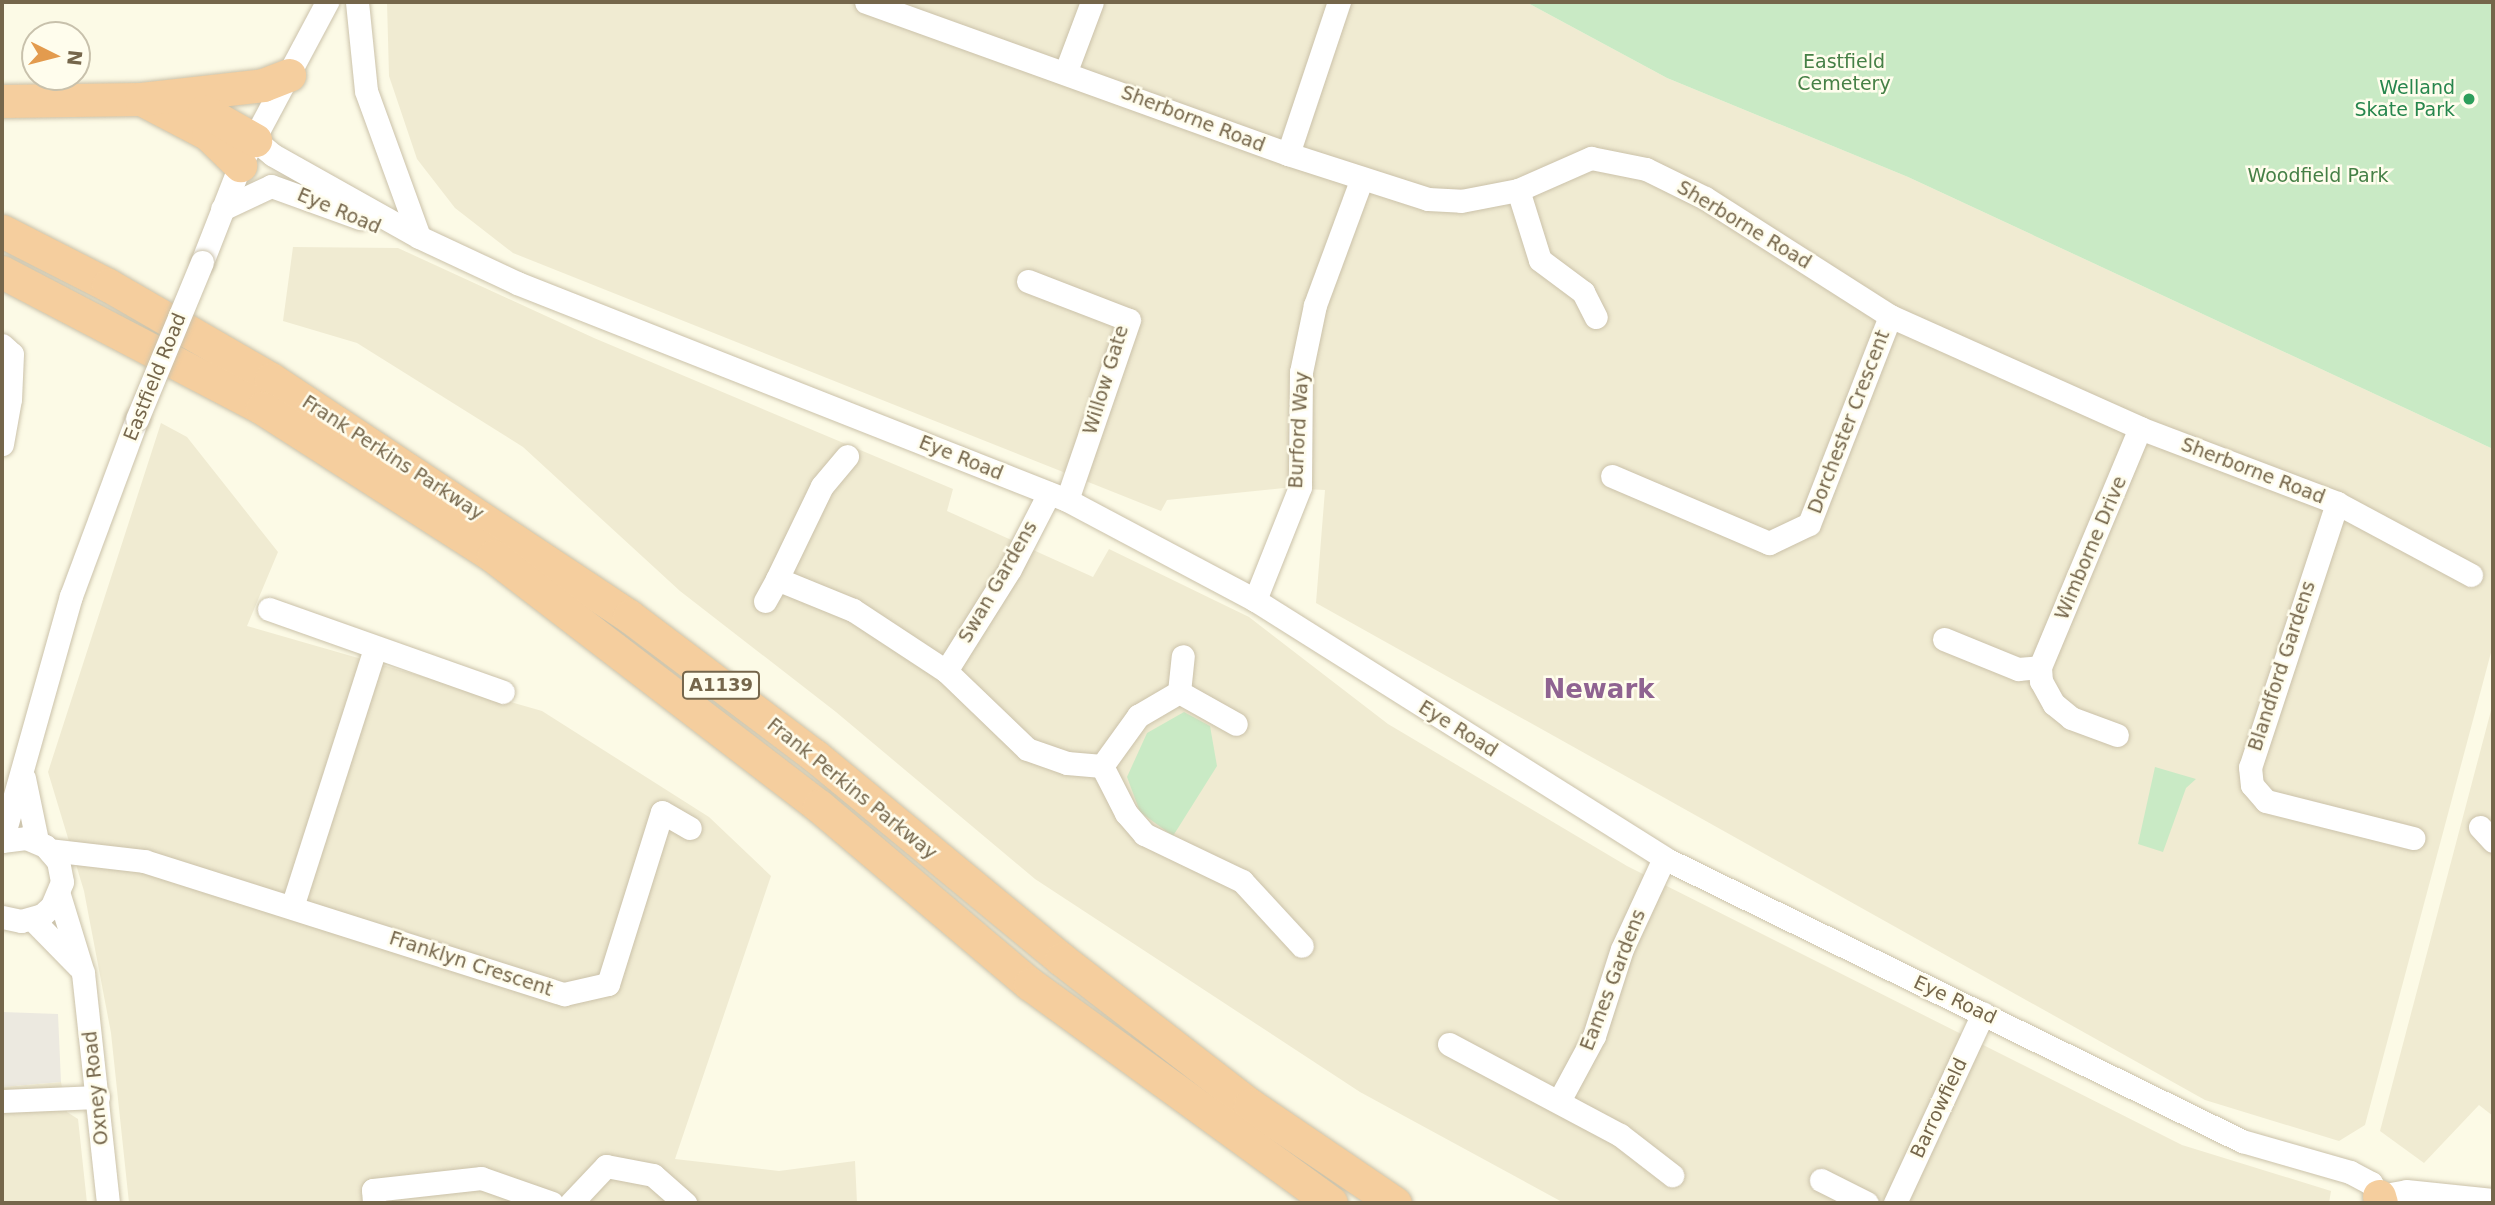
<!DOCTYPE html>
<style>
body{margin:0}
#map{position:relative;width:2495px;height:1205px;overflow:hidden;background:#fcfae6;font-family:"DejaVu Sans",sans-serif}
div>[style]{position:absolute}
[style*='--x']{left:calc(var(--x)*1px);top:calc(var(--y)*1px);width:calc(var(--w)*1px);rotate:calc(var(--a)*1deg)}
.residential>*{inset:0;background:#f0ebd2}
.industrial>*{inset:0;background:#ece9e0}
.green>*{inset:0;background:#c9eac5}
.roads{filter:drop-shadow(0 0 2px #cbc2aa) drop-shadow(0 0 2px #cbc2aa)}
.minor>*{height:23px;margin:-11.5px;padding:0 11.5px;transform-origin:11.5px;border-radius:11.5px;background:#fff}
.highway>*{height:33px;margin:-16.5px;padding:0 16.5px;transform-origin:16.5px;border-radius:16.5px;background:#f5ce9e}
.bridges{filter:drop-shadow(0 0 2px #cbc2aa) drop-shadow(0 0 2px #cbc2aa)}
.minor-bridge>*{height:23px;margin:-11.5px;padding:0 11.5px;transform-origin:11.5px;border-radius:11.5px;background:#fff}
.dots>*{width:19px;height:19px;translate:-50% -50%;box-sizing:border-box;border:4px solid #fffded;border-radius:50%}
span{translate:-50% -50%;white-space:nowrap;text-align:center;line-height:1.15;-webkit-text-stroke:5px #fffded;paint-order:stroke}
.shield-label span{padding:2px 5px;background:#fffded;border:2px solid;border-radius:5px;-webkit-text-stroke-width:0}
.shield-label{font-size:18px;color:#75664b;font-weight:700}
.park-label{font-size:19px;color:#468046}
.leisure-label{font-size:19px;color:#27864d}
.right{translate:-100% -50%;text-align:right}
.street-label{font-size:19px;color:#75664b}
.district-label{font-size:26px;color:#8f6391;font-weight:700}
.frame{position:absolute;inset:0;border:4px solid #75664b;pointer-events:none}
.north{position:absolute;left:21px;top:21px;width:70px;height:70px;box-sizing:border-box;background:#fffded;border:2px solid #c8c1ac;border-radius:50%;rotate:96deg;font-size:19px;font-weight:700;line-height:28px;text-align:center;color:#75664b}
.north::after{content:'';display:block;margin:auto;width:24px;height:32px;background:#e39b4e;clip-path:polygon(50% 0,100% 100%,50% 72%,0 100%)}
</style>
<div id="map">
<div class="residential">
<div style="clip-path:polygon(387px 2px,1526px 2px,1667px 78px,1908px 177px,2493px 449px,2493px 645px,2365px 1125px,2339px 1141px,2205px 1100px,1316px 603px,1325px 490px,1284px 488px,1167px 500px,1161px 511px,513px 253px,455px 208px,417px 159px,389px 76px)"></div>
<div style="clip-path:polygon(293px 247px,398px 248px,594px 338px,953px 489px,947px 511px,1093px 577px,1109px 549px,1249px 617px,1388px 724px,1627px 866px,2182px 1145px,2331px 1191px,2329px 1203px,1564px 1203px,1360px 1092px,1035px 879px,836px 712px,680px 591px,523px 447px,357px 343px,283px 321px)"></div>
<div style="clip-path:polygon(161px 423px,187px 437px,278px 552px,247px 626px,542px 711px,709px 817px,771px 876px,675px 1159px,779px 1171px,855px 1161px,857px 1203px,129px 1203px,111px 1033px,84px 891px,48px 772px)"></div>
<div style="clip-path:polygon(2493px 703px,2493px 1116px,2479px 1105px,2424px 1163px,2380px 1131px)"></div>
<div style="clip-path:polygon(61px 1082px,67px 1112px,78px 1119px,87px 1203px,2px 1203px,2px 1087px)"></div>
</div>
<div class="industrial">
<div style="clip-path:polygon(2px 1012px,58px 1014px,61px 1082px,2px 1087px)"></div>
</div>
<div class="green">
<div style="clip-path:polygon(1526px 2px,2493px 2px,2493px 449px,1908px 177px,1667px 78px)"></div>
<div style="clip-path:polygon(1184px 712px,1210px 726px,1217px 766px,1173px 836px,1140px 812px,1127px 777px,1147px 733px)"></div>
<div style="clip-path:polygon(2155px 767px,2196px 779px,2186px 788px,2163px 852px,2138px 844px)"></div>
</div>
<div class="roads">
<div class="minor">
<div style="--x:357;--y:2;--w:89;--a:84.2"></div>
<div style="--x:366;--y:91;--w:155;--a:70"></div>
<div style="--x:866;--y:2;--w:449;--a:19.8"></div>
<div style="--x:1288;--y:154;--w:147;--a:17.8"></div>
<div style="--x:1428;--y:199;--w:33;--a:3"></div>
<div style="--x:1461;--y:201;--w:58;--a:-10.9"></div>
<div style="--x:1518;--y:190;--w:80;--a:-23.7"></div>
<div style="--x:1591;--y:158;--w:56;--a:11.3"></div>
<div style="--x:1646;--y:169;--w:66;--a:26.2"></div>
<div style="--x:1705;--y:198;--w:219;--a:32.5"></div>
<div style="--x:1890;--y:316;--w:274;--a:24.1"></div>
<div style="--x:2140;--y:428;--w:211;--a:20.8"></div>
<div style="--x:2337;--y:503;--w:152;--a:28.2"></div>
<div style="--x:1066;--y:71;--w:74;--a:-69.4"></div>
<div style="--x:255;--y:140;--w:23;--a:40"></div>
<div style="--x:273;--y:155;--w:167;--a:29.3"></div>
<div style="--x:419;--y:237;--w:108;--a:25.1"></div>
<div style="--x:517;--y:283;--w:591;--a:21.53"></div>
<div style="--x:1067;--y:500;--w:213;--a:28"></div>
<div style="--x:1255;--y:600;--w:484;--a:32.2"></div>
<div style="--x:1664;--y:858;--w:644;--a:26.09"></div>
<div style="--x:2242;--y:1141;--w:112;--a:16"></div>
<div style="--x:2350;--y:1172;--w:24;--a:28"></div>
<div style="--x:2371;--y:1183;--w:15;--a:58"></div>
<div style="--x:2379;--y:1196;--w:27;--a:-10"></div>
<div style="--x:2406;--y:1191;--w:87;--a:5.9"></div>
<div style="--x:1288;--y:154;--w:160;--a:-71.5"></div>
<div style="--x:1518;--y:190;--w:73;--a:72.6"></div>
<div style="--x:1540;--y:260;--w:54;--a:36.7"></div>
<div style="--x:1583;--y:292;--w:28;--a:63"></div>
<div style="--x:222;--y:209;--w:54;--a:-25.1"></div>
<div style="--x:271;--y:186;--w:95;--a:19.8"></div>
<div style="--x:202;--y:262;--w:104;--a:-68.6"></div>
<div style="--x:240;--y:165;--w:185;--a:-61.9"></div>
<div style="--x:1028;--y:281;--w:108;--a:21.1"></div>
<div style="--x:1129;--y:320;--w:190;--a:109"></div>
<div style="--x:2;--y:345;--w:13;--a:42"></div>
<div style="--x:12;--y:354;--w:45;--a:92.5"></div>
<div style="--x:10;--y:399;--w:46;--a:100.1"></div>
<div style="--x:1612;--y:476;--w:171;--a:23.1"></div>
<div style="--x:1769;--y:543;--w:44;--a:-25.4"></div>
<div style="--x:1809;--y:524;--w:223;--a:-68.7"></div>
<div style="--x:2337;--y:503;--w:278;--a:108.2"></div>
<div style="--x:2250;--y:767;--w:18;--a:84"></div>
<div style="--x:2252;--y:785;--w:21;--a:49"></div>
<div style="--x:2266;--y:801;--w:152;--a:14.1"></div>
<div style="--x:777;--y:579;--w:103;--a:-64.2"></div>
<div style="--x:822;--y:486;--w:39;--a:-50"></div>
<div style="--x:1255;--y:600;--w:122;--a:-68.3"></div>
<div style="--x:1300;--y:487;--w:115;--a:-89.5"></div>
<div style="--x:1301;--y:372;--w:68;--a:-78.2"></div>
<div style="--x:1315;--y:305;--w:135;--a:-69.7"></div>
<div style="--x:765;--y:601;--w:25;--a:-61"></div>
<div style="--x:777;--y:579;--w:82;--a:22.2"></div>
<div style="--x:853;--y:610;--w:111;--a:33.3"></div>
<div style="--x:946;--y:671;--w:112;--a:43.9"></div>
<div style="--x:1027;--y:749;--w:42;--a:19.3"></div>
<div style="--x:1067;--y:763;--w:35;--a:5"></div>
<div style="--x:1102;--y:766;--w:62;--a:-54.2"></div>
<div style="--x:1138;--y:716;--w:48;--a:-30.3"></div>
<div style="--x:1179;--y:692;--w:65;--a:29.3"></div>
<div style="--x:269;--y:609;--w:248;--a:19.5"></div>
<div style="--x:1944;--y:639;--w:80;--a:22.1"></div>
<div style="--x:2018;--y:669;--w:22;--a:-5"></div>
<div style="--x:2040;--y:667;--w:259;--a:-67.3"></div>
<div style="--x:2040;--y:667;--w:14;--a:86"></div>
<div style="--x:2041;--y:681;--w:26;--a:61"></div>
<div style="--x:2054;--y:704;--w:22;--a:39"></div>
<div style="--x:2071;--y:718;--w:49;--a:20.3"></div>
<div style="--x:946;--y:671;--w:120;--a:-57.9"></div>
<div style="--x:1010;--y:569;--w:85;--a:-62.8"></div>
<div style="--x:1179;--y:692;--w:36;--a:-84"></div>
<div style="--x:1102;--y:766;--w:53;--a:62.9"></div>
<div style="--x:1126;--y:813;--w:28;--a:49"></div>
<div style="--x:1144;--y:834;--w:109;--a:25.6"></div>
<div style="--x:1242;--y:881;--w:88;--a:47.3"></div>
<div style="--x:24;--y:778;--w:64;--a:78.3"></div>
<div style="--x:2480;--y:827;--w:19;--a:47"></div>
<div style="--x:2;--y:841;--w:255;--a:-74.3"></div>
<div style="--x:71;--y:596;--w:189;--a:-69.6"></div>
<div style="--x:2;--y:841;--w:24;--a:-7"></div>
<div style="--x:26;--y:838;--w:21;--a:23"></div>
<div style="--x:45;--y:846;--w:20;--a:49"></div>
<div style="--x:58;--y:861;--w:21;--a:79"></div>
<div style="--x:62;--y:882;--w:26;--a:113"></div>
<div style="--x:52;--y:906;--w:13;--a:138"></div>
<div style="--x:42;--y:915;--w:22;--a:164"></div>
<div style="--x:21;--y:921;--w:19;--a:-168"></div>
<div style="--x:49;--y:850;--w:96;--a:6.6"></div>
<div style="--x:144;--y:861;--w:441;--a:17.6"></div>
<div style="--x:564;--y:994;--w:45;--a:-12.8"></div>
<div style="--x:608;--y:984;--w:180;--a:-72.6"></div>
<div style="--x:662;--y:812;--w:32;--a:30"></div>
<div style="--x:59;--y:895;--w:82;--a:72.9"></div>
<div style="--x:83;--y:973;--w:231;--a:83.8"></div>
<div style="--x:292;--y:907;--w:272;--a:-72.2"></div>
<div style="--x:33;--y:920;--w:63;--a:45.6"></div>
<div style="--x:1449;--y:1044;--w:194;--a:28"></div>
<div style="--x:1620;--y:1135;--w:66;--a:37.6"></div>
<div style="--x:2;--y:1101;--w:96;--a:-2.4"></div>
<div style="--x:1559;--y:1101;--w:74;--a:-61.7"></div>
<div style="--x:1594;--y:1036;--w:91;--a:-72.2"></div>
<div style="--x:1622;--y:949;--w:100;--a:-65.2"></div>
<div style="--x:1821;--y:1180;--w:51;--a:26.6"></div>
<div style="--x:374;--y:1203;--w:13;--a:-94"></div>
<div style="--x:373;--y:1190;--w:109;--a:-6.3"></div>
<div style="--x:481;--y:1178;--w:75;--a:19.4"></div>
<div style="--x:571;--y:1203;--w:51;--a:-46.6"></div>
<div style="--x:606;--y:1166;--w:48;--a:10.8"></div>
<div style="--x:653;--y:1175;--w:43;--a:41.2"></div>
<div style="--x:1895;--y:1203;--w:209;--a:-65.1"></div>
</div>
<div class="highway">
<div style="--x:141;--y:99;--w:76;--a:27.6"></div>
<div style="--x:208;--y:134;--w:45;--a:44.1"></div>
<div style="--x:2;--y:101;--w:139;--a:-0.8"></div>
<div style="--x:141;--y:99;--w:123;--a:-6.5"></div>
<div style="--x:263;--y:85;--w:28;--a:-21"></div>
<div style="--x:204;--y:111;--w:59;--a:29.6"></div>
<div style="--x:2;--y:231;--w:119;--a:27"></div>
<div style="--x:108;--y:285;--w:188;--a:30"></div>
<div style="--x:271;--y:379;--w:429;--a:33.5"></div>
<div style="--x:629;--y:616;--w:233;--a:37"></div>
<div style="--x:815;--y:756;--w:319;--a:39.5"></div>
<div style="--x:1061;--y:959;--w:239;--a:37.7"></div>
<div style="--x:1250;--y:1105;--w:175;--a:34.1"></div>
<div style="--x:2;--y:272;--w:293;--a:27.6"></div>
<div style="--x:262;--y:408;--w:274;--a:32.6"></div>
<div style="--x:493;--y:556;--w:411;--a:37.5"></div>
<div style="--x:819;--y:806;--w:276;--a:40.2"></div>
<div style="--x:1030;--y:984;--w:372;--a:36"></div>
<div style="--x:2379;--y:1196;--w:7;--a:74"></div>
</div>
</div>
<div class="bridges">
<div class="minor-bridge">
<div style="--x:137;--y:419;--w:170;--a:-67.5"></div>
</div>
</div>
<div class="dots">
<div style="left:2469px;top:99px;background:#2e9e5b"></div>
</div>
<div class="shield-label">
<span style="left:721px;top:685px">A1139</span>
</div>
<div class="park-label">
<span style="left:1844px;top:73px">Eastfield<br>Cemetery</span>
<span style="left:2318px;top:176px">Woodfield Park</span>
</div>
<div class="leisure-label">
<span class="right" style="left:2455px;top:99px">Welland<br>Skate Park</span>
</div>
<div class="street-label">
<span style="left:1193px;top:119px;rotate:21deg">Sherborne Road</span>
<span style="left:339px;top:211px;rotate:23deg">Eye Road</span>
<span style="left:1744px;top:225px;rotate:31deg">Sherborne Road</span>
<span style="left:155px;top:377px;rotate:-68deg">Eastfield Road</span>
<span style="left:1106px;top:380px;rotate:-73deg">Willow Gate</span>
<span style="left:1849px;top:422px;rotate:-69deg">Dorchester Crescent</span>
<span style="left:1299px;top:430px;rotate:-87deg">Burford Way</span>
<span style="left:393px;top:458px;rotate:33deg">Frank Perkins Parkway</span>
<span style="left:961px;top:458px;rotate:22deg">Eye Road</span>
<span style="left:2253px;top:471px;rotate:21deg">Sherborne Road</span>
<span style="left:2091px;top:548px;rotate:-67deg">Wimborne Drive</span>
<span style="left:998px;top:582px;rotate:-60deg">Swan Gardens</span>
<span style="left:2282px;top:666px;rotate:-72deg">Blandford Gardens</span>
<span style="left:1458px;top:729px;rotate:32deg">Eye Road</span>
<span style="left:852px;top:789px;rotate:39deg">Frank Perkins Parkway</span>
<span style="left:471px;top:964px;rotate:18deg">Franklyn Crescent</span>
<span style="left:1613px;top:980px;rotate:-69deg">Eames Gardens</span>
<span style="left:1955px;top:1000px;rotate:25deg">Eye Road</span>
<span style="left:96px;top:1088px;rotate:-96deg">Oxney Road</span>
<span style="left:1939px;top:1108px;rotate:-65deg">Barrowfield</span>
</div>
<div class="district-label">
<span style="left:1599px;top:690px">Newark</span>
</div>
<div class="frame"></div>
<div class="north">N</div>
</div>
